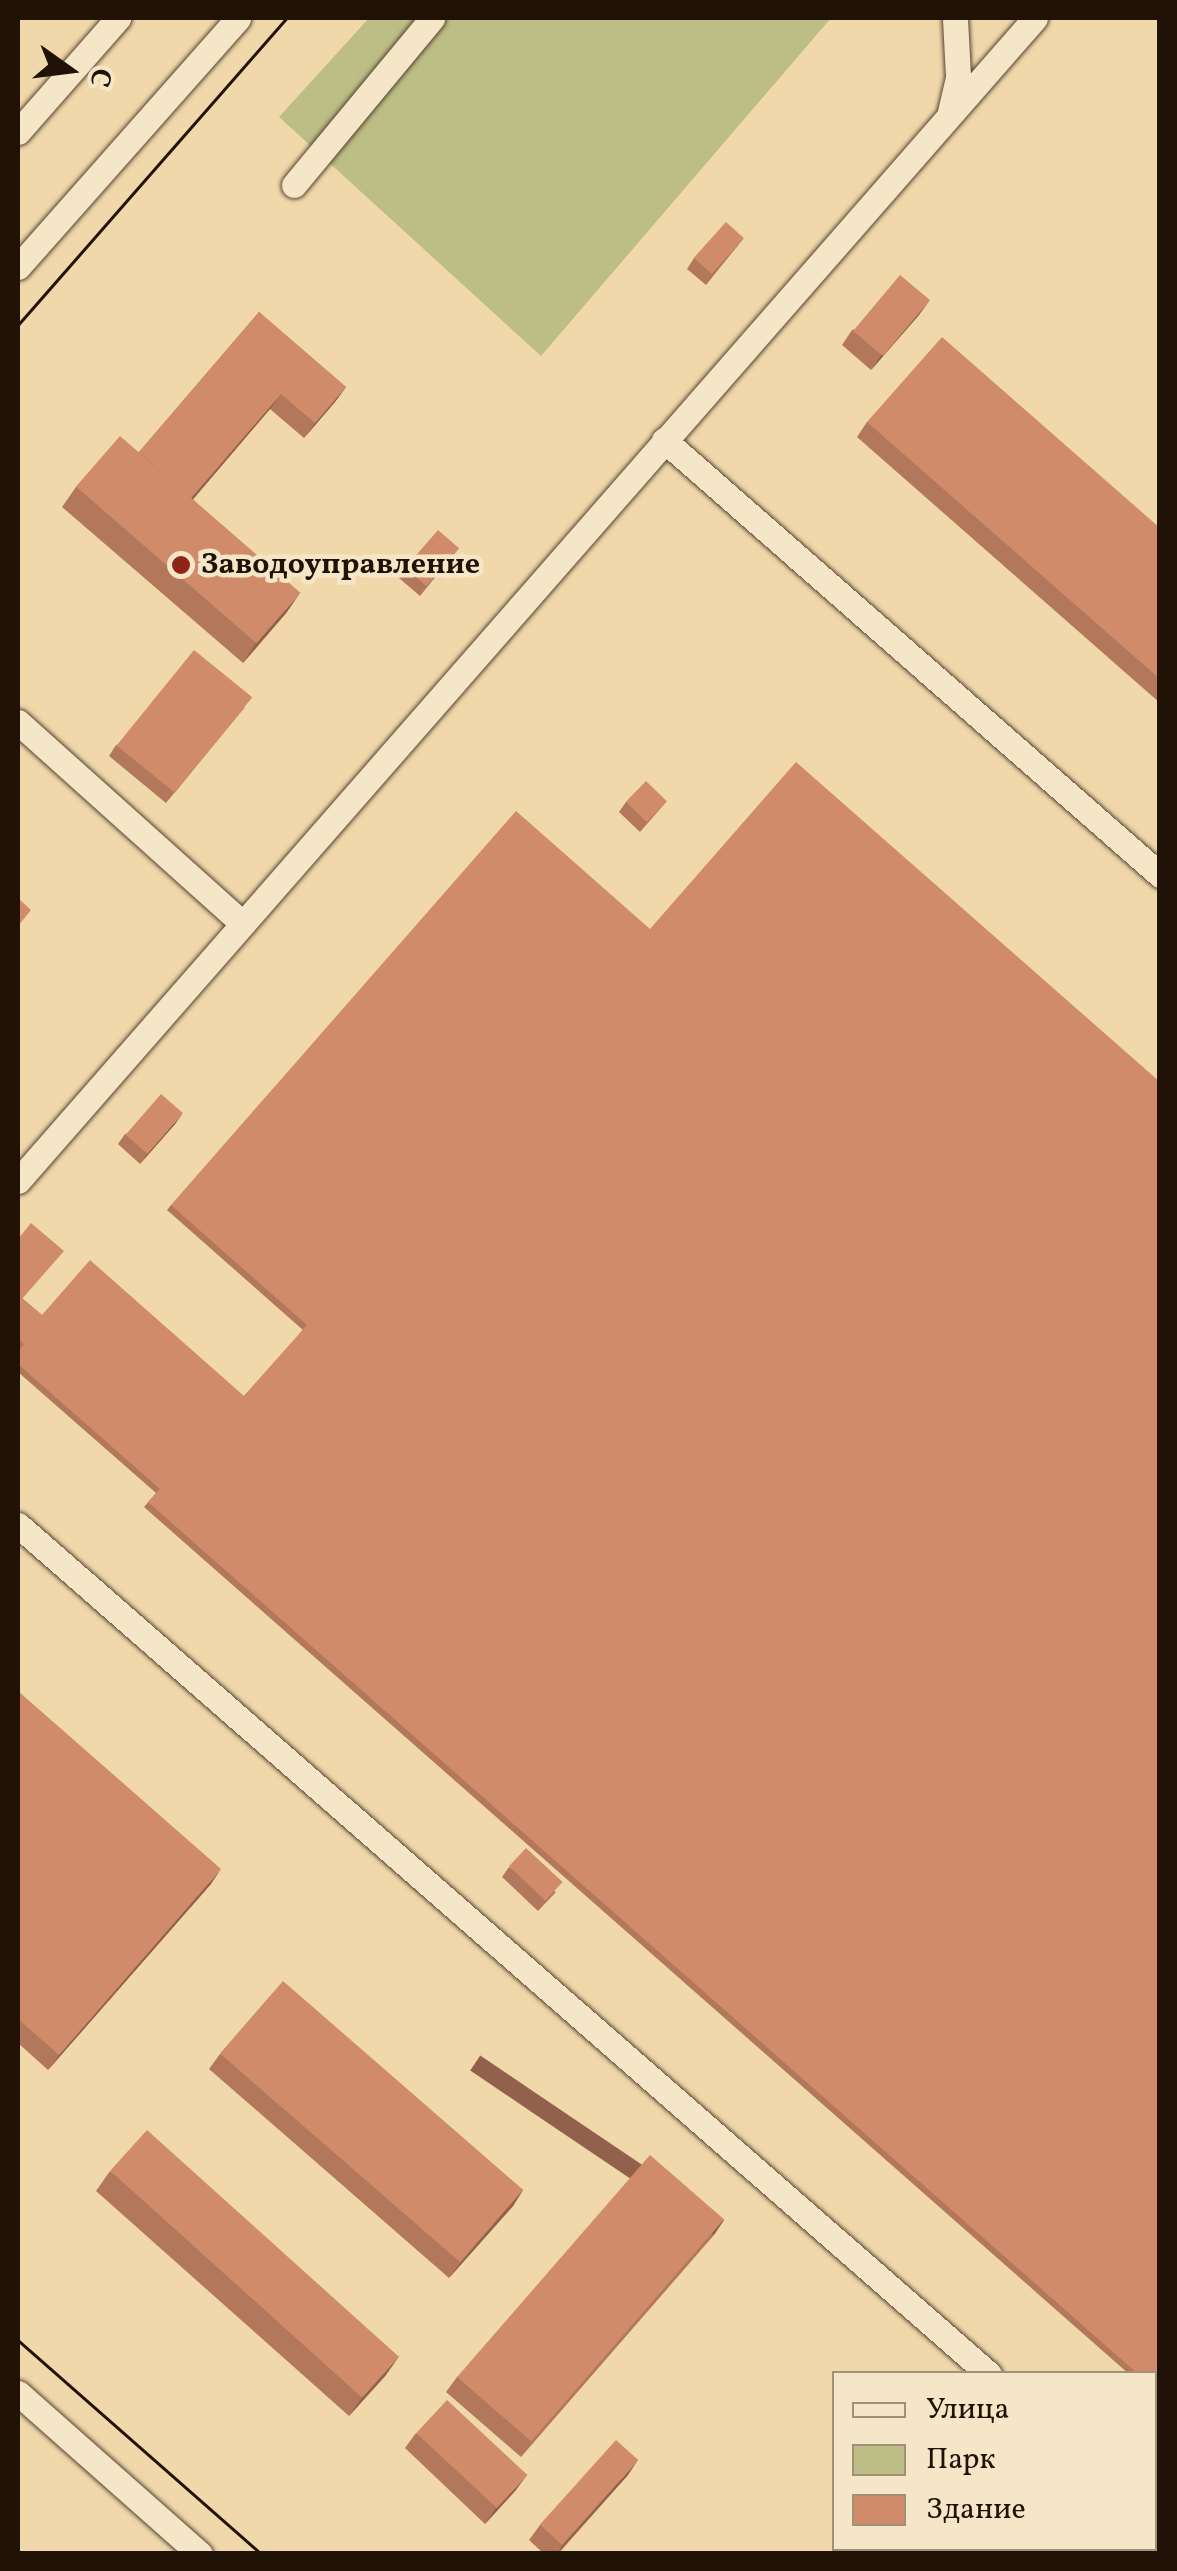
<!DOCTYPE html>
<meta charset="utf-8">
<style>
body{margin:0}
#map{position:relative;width:1177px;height:2571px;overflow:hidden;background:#f1d8ab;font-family:Vollkorn,serif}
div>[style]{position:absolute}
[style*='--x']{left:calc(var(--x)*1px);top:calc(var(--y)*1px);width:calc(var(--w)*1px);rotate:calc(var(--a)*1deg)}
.green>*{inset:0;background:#bdbe86}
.roads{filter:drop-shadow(0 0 2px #554431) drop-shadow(0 0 2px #554431)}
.minor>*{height:25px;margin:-12.5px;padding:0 12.5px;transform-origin:12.5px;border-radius:12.5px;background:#f6e6c8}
.tram>*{height:2.5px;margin:-1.25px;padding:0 1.25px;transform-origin:1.25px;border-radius:1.25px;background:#211208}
.wall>*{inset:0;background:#b3785c}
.shaded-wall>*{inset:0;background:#92614b;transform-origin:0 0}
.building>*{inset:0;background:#d08b6b;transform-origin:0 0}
.dots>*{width:28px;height:28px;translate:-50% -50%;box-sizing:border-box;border:5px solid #f6e6c8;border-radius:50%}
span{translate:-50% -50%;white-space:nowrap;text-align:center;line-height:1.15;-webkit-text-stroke:9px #f6e6c8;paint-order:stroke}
.poi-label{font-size:30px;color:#211208;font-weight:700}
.left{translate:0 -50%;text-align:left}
.frame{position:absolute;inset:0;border:20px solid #211208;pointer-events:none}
.legend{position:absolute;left:832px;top:2371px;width:325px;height:180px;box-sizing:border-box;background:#f6e6c8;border:2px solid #a1917b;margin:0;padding:12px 18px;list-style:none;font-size:30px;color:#211208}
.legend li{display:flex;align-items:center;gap:20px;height:50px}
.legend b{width:50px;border:2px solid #a1917b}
.north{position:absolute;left:20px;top:20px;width:100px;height:100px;-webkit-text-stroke:8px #f6e6c8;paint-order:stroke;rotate:104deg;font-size:28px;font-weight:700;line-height:40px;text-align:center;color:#211208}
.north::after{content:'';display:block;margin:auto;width:35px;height:45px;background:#211208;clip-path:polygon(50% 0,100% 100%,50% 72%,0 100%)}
</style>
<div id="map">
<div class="green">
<div style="clip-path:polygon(369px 18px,831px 18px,541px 356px,279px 117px)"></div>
</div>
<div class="roads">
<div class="minor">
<div style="--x:950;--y:112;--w:37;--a:-77"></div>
<div style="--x:958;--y:76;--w:58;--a:-93"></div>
<div style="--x:18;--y:132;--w:152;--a:-48.7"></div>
<div style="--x:294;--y:185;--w:217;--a:-50.4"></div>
<div style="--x:18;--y:267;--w:332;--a:-48.5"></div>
<div style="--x:664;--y:440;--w:660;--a:41.25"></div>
<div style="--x:18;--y:722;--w:297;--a:41.9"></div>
<div style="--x:18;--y:1181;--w:1545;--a:-48.83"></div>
<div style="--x:18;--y:1525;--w:1290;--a:41.17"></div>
<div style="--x:18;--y:2393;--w:243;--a:41.5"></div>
<div style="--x:1154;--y:2518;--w:7;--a:34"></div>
</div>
</div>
<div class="tram">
<div style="--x:18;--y:325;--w:408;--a:-48.8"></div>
<div style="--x:18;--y:2340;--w:325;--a:41.3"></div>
</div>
<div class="wall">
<div style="clip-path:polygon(744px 238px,706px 285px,687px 269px,694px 258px)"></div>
<div style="clip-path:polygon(259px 312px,346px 387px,335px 402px,304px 438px,270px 409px,193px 499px,287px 612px,243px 663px,62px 507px,76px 487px,139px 452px)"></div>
<div style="clip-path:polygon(919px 315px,871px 370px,842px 345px,852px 330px)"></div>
<div style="clip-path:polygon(867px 422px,1160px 528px,1160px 703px,857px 437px)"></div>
<div style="clip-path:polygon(459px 548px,420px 596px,399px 578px,406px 568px)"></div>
<div style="clip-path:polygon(245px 707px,166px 803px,109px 756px,116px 745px)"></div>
<div style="clip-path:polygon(667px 801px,640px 832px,619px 812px,626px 802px)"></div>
<div style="clip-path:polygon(650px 929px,1160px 1082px,1160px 2400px,1154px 2396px,1154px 2374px,1129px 2374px,144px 1507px,156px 1493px,18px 1372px,18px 1352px,20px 1349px,18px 1346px,18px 1239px,23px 1299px,42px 1315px,244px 1396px,303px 1330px,167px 1210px,171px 1205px)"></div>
<div style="clip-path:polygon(176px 1123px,140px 1164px,118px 1144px,125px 1134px)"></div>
<div style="clip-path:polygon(18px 1691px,211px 1884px,48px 2070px,18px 2043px)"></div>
<div style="clip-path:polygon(509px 1867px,556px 1892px,538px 1911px,502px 1877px)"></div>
<div style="clip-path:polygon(220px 2054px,523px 2190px,513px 2206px,449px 2278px,209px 2069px)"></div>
<div style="clip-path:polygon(110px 2171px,386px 2375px,349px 2416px,96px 2191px)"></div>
<div style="clip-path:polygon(724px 2220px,714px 2235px,521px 2457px,446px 2392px,457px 2377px)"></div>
<div style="clip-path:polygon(416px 2433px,516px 2490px,485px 2524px,405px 2448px)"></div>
<div style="clip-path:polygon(628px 2475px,558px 2554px,544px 2554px,529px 2540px,540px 2525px)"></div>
</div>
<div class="shaded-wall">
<div style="clip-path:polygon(930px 300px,919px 315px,871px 370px,881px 355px)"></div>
<div style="clip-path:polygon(346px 387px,335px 402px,304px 438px,315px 423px)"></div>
<div style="clip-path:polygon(281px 394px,270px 409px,178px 517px,188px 502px)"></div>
<div style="clip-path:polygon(300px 593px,287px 612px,243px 663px,256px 643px)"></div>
<div style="clip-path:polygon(183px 1113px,176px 1123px,140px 1164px,147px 1154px)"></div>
<div style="clip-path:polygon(221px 1869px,211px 1884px,48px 2070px,59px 2055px)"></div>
<div style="clip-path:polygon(523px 2190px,513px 2206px,449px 2278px,460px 2263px)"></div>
<div style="left:724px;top:2220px;width:18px;height:294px;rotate:124deg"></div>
<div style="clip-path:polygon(400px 2355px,386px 2375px,349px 2416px,363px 2396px)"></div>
<div style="clip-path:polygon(638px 2460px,628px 2475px,557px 2554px,562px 2546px)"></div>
<div style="clip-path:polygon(527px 2475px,516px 2490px,485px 2524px,495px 2509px)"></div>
</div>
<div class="building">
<div style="left:726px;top:222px;width:24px;height:48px;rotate:42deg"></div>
<div style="left:900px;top:275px;width:39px;height:73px;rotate:40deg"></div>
<div style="clip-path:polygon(259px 312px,346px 387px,315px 423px,281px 394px,191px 498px,139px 452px)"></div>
<div style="clip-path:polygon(942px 337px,1160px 528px,1160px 679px,867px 422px)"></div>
<div style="left:120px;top:436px;width:239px;height:67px;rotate:41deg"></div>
<div style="left:438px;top:530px;width:28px;height:50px;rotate:41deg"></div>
<div style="left:194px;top:650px;width:75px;height:123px;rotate:39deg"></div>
<div style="clip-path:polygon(796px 762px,1160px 1082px,1160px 2392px,1154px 2388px,1154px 2374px,1138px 2374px,148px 1502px,160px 1489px,18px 1364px,18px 1352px,24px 1344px,18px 1338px,18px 1239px,31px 1223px,64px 1251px,22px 1299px,42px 1315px,90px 1260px,244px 1396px,307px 1325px,171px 1205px,516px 811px,650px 929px)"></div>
<div style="left:646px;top:781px;width:29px;height:29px;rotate:44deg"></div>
<div style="clip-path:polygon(18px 898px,31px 910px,18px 926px)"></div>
<div style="left:161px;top:1094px;width:29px;height:54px;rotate:41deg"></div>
<div style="clip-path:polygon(18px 1691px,221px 1869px,59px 2055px,18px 2019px)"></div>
<div style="left:526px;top:1848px;width:50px;height:25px;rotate:43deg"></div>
<div style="left:283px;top:1981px;width:318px;height:96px;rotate:41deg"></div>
<div style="left:147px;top:2130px;width:339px;height:55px;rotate:42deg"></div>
<div style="left:650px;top:2155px;width:98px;height:294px;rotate:41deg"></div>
<div style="left:447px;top:2400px;width:110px;height:45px;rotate:43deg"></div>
<div style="left:616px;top:2440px;width:30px;height:114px;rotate:42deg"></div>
</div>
<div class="dots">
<div style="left:181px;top:565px;background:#8f2418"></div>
</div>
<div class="poi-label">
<span class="left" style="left:201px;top:565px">Заводоуправление</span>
</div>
<div class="frame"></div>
<ul class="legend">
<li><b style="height:12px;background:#f6e6c8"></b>Улица</li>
<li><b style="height:28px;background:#bdbe86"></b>Парк</li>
<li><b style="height:28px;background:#d08b6b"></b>Здание</li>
</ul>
<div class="north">С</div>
</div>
